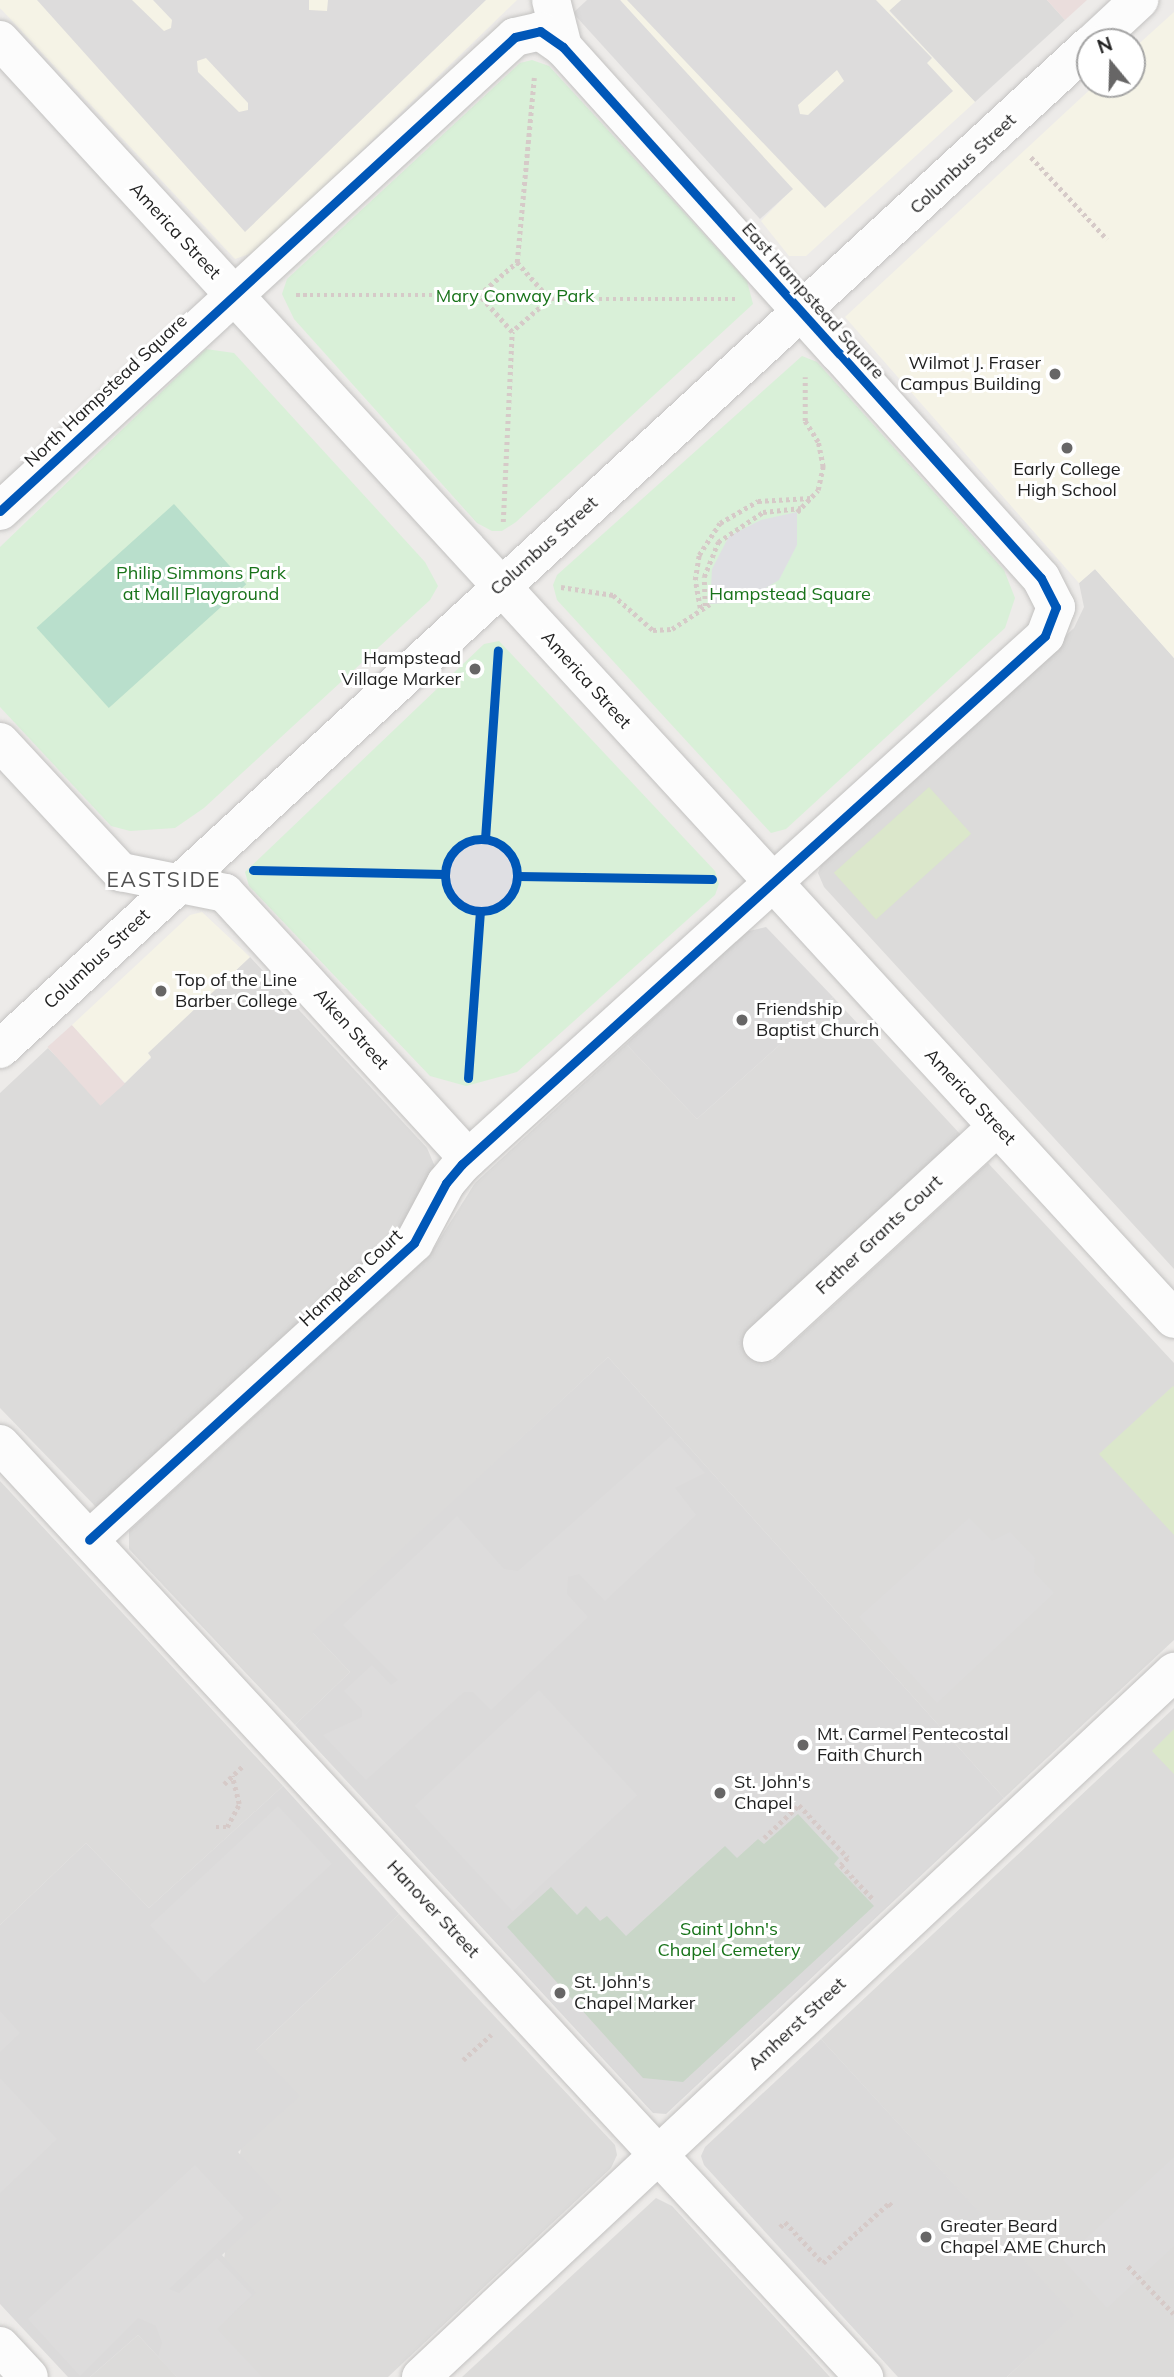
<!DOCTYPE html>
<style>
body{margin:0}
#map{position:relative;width:1174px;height:2377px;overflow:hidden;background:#edebe9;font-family:Mulish,sans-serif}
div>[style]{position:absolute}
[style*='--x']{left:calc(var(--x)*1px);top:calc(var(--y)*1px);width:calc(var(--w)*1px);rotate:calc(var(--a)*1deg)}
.residential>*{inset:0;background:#dcdbda}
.commercial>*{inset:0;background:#eadddc;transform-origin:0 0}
.education>*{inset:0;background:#f5f3e6}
.religious>*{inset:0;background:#dbdada}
.grass>*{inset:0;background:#dbe7cb;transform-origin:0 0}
.cemetery>*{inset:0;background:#c9d6c8}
.park>*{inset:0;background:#d9f0d8}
.pitch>*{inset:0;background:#b9dfcc;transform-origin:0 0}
.parking>*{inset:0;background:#dddcdc;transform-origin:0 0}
.plaza>*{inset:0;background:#dfdfe3}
.round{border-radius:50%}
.path>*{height:4.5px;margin-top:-2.25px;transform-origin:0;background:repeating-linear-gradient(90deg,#d6cac8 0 3.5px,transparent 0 7px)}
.path>.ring{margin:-2.25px;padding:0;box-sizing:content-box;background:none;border:4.5px solid #d6cac8;border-radius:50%}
.roads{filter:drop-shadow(0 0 2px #c3c2c1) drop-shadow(0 0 2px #c3c2c1)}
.minor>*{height:38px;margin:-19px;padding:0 19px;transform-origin:19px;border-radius:19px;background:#fcfcfc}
.cycleway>*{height:9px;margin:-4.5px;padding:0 4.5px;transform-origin:4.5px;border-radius:4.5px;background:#0057b8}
.cycleway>.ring{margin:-4.5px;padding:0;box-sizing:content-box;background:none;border:9px solid #0057b8;border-radius:50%}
.dots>*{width:19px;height:19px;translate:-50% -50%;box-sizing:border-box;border:4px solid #fff;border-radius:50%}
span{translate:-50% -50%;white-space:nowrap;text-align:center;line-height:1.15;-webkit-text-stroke:6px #fff;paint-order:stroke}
.street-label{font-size:18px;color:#1f1f1f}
.park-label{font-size:18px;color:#18731a}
.poi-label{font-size:18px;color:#1f1f1f}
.right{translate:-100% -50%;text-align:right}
.left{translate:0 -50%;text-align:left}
.quarter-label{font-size:21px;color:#525252;letter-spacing:2px}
.north{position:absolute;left:1076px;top:28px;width:70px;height:70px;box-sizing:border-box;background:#fff;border:2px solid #a5a5a5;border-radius:50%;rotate:341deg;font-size:19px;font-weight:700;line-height:28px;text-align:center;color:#1f1f1f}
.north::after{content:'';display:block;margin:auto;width:24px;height:32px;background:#676666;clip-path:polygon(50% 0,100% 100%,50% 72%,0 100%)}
</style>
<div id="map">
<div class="residential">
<div style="clip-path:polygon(901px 0,1047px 0,1065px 20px,975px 102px,889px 10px)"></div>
<div style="clip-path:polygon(1095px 569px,1174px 658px,1174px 1269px,824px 887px,818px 873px,822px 862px,1074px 628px,1084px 607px,1079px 583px)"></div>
<div style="clip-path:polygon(250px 957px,427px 1148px,436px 1169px,399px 1232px,102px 1507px,96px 1507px,0 1408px,0 1093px,48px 1048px,102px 1104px,151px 1058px,147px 1053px)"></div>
<div style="clip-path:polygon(833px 997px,961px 1135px,746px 1335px,772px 1362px,988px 1163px,1174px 1363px,1174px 1640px,1004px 1798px,608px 1357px,313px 1633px,350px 1672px,295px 1725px,129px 1549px,129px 1531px,429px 1256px,475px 1183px,626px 1044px,697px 1119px)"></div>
<div style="clip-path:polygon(0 1481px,283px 1786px,149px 1908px,86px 1843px,0 1925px)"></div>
<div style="clip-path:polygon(1174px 1708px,1174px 2377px,1007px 2377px,1073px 2315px,821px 2039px)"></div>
<div style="clip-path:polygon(399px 1914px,615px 2145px,617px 2155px,611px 2168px,388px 2377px,257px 2377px,213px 2331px,256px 2050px)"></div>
<div style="clip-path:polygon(656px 2198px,672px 2206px,830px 2377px,462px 2377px)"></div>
<div style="clip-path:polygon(138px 2335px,177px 2377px,90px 2377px)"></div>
</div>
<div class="commercial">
<div style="clip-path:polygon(1047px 0,1087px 0,1065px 20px)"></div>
<div style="left:72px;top:1025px;width:79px;height:33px;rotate:48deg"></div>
</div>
<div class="education">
<div style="clip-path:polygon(0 0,517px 0,258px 251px,235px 259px,0 8px)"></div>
<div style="clip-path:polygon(620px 0,901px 0,889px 11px,975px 102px,806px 256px,789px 256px,761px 221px,792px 189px)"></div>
<div style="clip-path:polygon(1174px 12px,1174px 658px,1095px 569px,1079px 583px,845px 317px,1096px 84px,1132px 84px,1132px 50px)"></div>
<div style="clip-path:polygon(202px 912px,250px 957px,148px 1053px,151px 1057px,125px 1083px,72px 1025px,190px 915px)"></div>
</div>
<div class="religious">
<div style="clip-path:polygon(766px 927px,833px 997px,697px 1119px,626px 1044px,745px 932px)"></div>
<div style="clip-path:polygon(608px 1357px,1004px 1798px,666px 2114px,653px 2113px,295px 1725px,350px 1672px,312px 1632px)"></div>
<div style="clip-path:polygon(283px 1786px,399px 1914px,256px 2050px,300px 2096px,238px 2152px,282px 2200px,222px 2255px,256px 2293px,214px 2331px,177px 2377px,138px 2335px,90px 2377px,68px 2377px,0 2304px,0 1925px,86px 1843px,149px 1908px)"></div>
<div style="clip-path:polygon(821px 2039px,1074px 2315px,1007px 2377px,898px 2377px,704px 2165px,701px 2156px,705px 2147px)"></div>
</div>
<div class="grass">
<div style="left:929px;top:787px;width:63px;height:128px;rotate:48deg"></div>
<div style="clip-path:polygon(1173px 1386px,1174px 1387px,1174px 1535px,1099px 1454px)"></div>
<div style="clip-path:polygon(1174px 1729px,1174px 1774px,1152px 1751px)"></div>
</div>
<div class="cemetery">
<div style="clip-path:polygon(798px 1814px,839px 1858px,834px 1864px,874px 1906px,683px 2082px,643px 2078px,507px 1927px,551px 1887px,577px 1915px,586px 1906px,600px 1921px,607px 1916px,626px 1936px,725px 1846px,737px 1858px,758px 1839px,764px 1844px)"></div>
</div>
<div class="park">
<div style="clip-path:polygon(532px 60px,549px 66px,747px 281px,753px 304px,516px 522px,502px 531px,492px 531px,477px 523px,294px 319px,282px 294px,287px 279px,520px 63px)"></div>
<div style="clip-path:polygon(206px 349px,234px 353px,425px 562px,438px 586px,430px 600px,204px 808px,175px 828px,130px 831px,111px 826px,0 707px,0 547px)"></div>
<div style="clip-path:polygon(802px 356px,817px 362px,1004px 570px,1015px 598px,1005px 628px,786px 829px,771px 833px,557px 600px,553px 585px,557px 575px)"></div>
<div style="clip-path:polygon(499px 641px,715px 871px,719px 884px,715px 895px,517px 1072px,466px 1086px,430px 1076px,249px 886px,245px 872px,484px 644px)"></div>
</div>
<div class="pitch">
<div style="left:174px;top:504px;width:108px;height:185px;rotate:48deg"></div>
</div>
<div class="parking">
<div style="clip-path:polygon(evenodd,37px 0,132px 0,164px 31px,171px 28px,172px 20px,153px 0,309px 0,309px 10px,327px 11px,328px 0,486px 0,245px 232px,37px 0,206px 58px,248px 103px,248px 110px,239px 112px,198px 72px,197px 61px,206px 58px)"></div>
<div style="clip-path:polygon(587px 0,620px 0,793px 189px,760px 219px,573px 13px)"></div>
<div style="clip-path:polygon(evenodd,627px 0,876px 0,932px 58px,927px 63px,953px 91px,825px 208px,627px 0,837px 70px,844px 81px,808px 115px,800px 114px,798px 105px,837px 70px)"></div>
<div style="clip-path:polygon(671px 1436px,705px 1473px,675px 1488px,696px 1515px,605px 1601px,579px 1574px,568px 1577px,567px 1594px,588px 1617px,491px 1710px,473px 1692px,464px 1692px,366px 1780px,323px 1735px,362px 1717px,362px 1710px,344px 1691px,372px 1665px,391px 1685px,398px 1680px,343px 1625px,457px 1516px,504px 1569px,518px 1571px)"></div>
<div style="clip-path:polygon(969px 1518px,992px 1541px,1010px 1532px,1035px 1558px,1034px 1572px,1054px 1593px,937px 1703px,859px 1617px)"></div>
<div style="left:539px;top:1690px;width:144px;height:170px;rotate:47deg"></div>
<div style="left:278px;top:1806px;width:79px;height:175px;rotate:47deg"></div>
<div style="clip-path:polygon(0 2011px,20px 2033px,0 2052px)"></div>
<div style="clip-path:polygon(0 2078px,57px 2139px,0 2193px)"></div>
<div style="clip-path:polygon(1174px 2157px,1174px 2246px,1107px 2308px,1063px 2260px)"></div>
<div style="clip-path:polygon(195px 2165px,244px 2218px,169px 2289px,179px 2293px,217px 2258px,252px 2295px,217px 2329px,262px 2377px,177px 2377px,158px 2357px,162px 2343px,156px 2326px,138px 2318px,80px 2376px,28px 2319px)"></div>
</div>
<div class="plaza">
<div style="clip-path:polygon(797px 512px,797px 545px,779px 580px,743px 602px,710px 604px,712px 569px,729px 536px,761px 520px)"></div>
<div class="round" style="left:445px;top:839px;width:72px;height:72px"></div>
</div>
<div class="path">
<div style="--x:1031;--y:157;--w:112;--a:47.2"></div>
<div style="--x:517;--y:262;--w:185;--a:-84.7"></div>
<div style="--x:296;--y:295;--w:183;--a:0"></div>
<div style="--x:479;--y:295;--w:50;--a:-41"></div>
<div style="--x:517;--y:262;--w:50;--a:48.3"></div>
<div style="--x:550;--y:299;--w:50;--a:139"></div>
<div style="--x:512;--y:332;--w:50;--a:-131.7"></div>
<div style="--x:550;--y:299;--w:185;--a:0"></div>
<div style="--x:797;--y:512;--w:30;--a:-46"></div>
<div style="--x:818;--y:490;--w:24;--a:-78"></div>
<div style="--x:823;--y:467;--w:25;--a:-101"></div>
<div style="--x:818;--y:442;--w:25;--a:-122"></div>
<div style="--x:805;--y:421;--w:44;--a:-90"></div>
<div style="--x:503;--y:522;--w:190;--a:-87.3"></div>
<div style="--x:561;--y:587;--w:53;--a:8.7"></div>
<div style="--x:613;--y:595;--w:53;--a:41.2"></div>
<div style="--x:653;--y:630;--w:19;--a:-3"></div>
<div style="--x:672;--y:629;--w:45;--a:-33.3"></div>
<div style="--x:705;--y:606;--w:29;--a:-92"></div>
<div style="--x:704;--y:577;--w:38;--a:-68"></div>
<div style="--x:718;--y:542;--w:54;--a:-33.7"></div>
<div style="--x:763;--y:512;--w:38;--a:-6"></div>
<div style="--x:700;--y:608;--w:28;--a:-100"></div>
<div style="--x:695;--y:580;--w:25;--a:-81"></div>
<div style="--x:699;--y:555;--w:38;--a:-57"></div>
<div style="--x:720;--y:523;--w:44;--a:-30.1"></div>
<div style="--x:758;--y:501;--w:53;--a:-3.2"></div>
<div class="ring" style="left:445px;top:839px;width:67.5px;height:67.5px"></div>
<div style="--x:485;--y:839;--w:189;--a:-86.1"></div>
<div style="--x:260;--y:870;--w:185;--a:1.2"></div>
<div style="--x:518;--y:876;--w:194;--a:0.9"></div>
<div style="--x:468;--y:1078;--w:167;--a:-85.9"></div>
<div style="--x:224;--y:1784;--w:28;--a:-44"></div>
<div style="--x:216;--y:1827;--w:11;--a:0"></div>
<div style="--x:227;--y:1827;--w:26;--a:-62"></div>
<div style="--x:239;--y:1804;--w:29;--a:-104"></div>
<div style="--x:764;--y:1838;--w:48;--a:-43.3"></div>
<div style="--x:799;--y:1805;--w:72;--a:47.2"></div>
<div style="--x:848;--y:1858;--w:10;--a:135"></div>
<div style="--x:841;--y:1865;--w:47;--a:46.7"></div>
<div style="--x:463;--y:2060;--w:38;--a:-42"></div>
<div style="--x:780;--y:2227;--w:7;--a:-45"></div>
<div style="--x:785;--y:2222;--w:56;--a:47.2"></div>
<div style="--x:823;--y:2263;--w:89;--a:-42.3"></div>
<div style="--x:889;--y:2203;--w:7;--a:45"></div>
<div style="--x:1128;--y:2266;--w:66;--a:46.2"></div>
</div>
<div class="roads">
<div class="minor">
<div style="--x:551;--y:0;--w:49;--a:75.7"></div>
<div style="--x:0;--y:40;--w:1736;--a:47.45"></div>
<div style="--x:1094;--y:42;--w:62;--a:-43"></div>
<div style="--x:0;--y:511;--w:700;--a:-42.63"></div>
<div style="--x:515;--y:37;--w:26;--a:-13"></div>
<div style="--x:540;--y:31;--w:28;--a:35"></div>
<div style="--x:563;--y:47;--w:412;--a:48"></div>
<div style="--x:839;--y:353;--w:302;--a:48.1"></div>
<div style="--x:1041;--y:578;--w:33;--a:63"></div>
<div style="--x:1056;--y:607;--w:31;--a:111"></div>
<div style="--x:1045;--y:636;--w:787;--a:137.83"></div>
<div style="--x:462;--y:1164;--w:25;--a:130"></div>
<div style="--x:446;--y:1183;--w:68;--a:118.1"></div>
<div style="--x:414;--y:1243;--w:440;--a:137.6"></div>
<div style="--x:0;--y:742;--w:178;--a:47.1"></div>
<div style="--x:121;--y:872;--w:106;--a:11.4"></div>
<div style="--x:225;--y:893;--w:360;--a:47.5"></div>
<div style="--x:0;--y:1049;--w:1482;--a:-42.65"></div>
<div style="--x:762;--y:1343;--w:319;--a:-42.6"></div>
<div style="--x:0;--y:1444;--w:1272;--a:47.2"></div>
<div style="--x:0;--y:2346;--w:42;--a:46.9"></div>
<div style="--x:421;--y:2377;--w:1032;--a:-43.11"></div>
</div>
</div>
<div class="cycleway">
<div style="--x:0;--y:511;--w:700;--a:-42.63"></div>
<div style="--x:515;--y:37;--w:26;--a:-13"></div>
<div style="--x:540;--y:31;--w:28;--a:35"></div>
<div style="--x:563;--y:47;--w:412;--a:48"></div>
<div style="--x:839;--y:353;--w:302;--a:48.1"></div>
<div style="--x:1041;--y:578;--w:33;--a:63"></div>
<div style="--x:1056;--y:607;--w:31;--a:111"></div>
<div style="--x:1045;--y:636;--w:787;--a:137.83"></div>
<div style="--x:462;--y:1164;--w:25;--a:130"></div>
<div style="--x:446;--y:1183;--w:68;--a:118.1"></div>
<div style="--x:414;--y:1243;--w:440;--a:137.6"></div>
<div class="ring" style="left:445px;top:839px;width:63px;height:63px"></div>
<div style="--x:485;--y:839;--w:189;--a:-86.1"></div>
<div style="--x:253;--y:870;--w:192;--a:1.2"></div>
<div style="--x:518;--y:876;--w:194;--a:0.9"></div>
<div style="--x:468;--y:1078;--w:167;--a:-85.9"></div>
</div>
<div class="dots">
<div style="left:1055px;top:374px;background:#676666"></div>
<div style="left:1067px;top:448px;background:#676666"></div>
<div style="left:475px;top:669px;background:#676666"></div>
<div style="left:161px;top:991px;background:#676666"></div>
<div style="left:742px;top:1020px;background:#676666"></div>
<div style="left:803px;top:1745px;background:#676666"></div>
<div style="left:720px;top:1793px;background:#676666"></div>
<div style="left:560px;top:1993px;background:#676666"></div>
<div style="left:926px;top:2237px;background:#676666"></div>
</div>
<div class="street-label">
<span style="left:963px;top:164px;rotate:-43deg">Columbus Street</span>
<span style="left:175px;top:231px;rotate:47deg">America Street</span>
<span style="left:813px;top:301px;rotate:48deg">East Hampstead Square</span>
<span style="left:106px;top:391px;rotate:-43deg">North Hampstead Square</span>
<span style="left:544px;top:546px;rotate:-42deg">Columbus Street</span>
<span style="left:586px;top:680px;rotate:48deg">America Street</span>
<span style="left:97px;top:959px;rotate:-43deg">Columbus Street</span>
<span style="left:351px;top:1029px;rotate:48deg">Aiken Street</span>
<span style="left:970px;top:1097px;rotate:47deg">America Street</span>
<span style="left:879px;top:1235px;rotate:-43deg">Father Grants Court</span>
<span style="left:351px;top:1278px;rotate:-43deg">Hampden Court</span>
<span style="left:433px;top:1909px;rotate:47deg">Hanover Street</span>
<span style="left:797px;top:2024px;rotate:-43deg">Amherst Street</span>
</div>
<div class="park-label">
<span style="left:515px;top:296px">Mary Conway Park</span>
<span style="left:201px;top:584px">Philip Simmons Park<br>at Mall Playground</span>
<span style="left:790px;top:594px">Hampstead Square</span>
<span style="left:729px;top:1940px">Saint John's<br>Chapel Cemetery</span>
</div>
<div class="poi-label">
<span class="right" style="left:1041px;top:374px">Wilmot J. Fraser<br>Campus Building</span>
<span style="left:1067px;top:480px">Early College<br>High School</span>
<span class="right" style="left:461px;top:669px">Hampstead<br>Village Marker</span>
<span class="left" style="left:175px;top:991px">Top of the Line<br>Barber College</span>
<span class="left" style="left:756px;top:1020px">Friendship<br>Baptist Church</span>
<span class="left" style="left:817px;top:1745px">Mt. Carmel Pentecostal<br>Faith Church</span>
<span class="left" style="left:734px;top:1793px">St. John's<br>Chapel</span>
<span class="left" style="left:574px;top:1993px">St. John's<br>Chapel Marker</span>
<span class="left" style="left:940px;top:2237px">Greater Beard<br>Chapel AME Church</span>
</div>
<div class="quarter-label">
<span style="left:164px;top:879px">EASTSIDE</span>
</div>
<div class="north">N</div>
</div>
